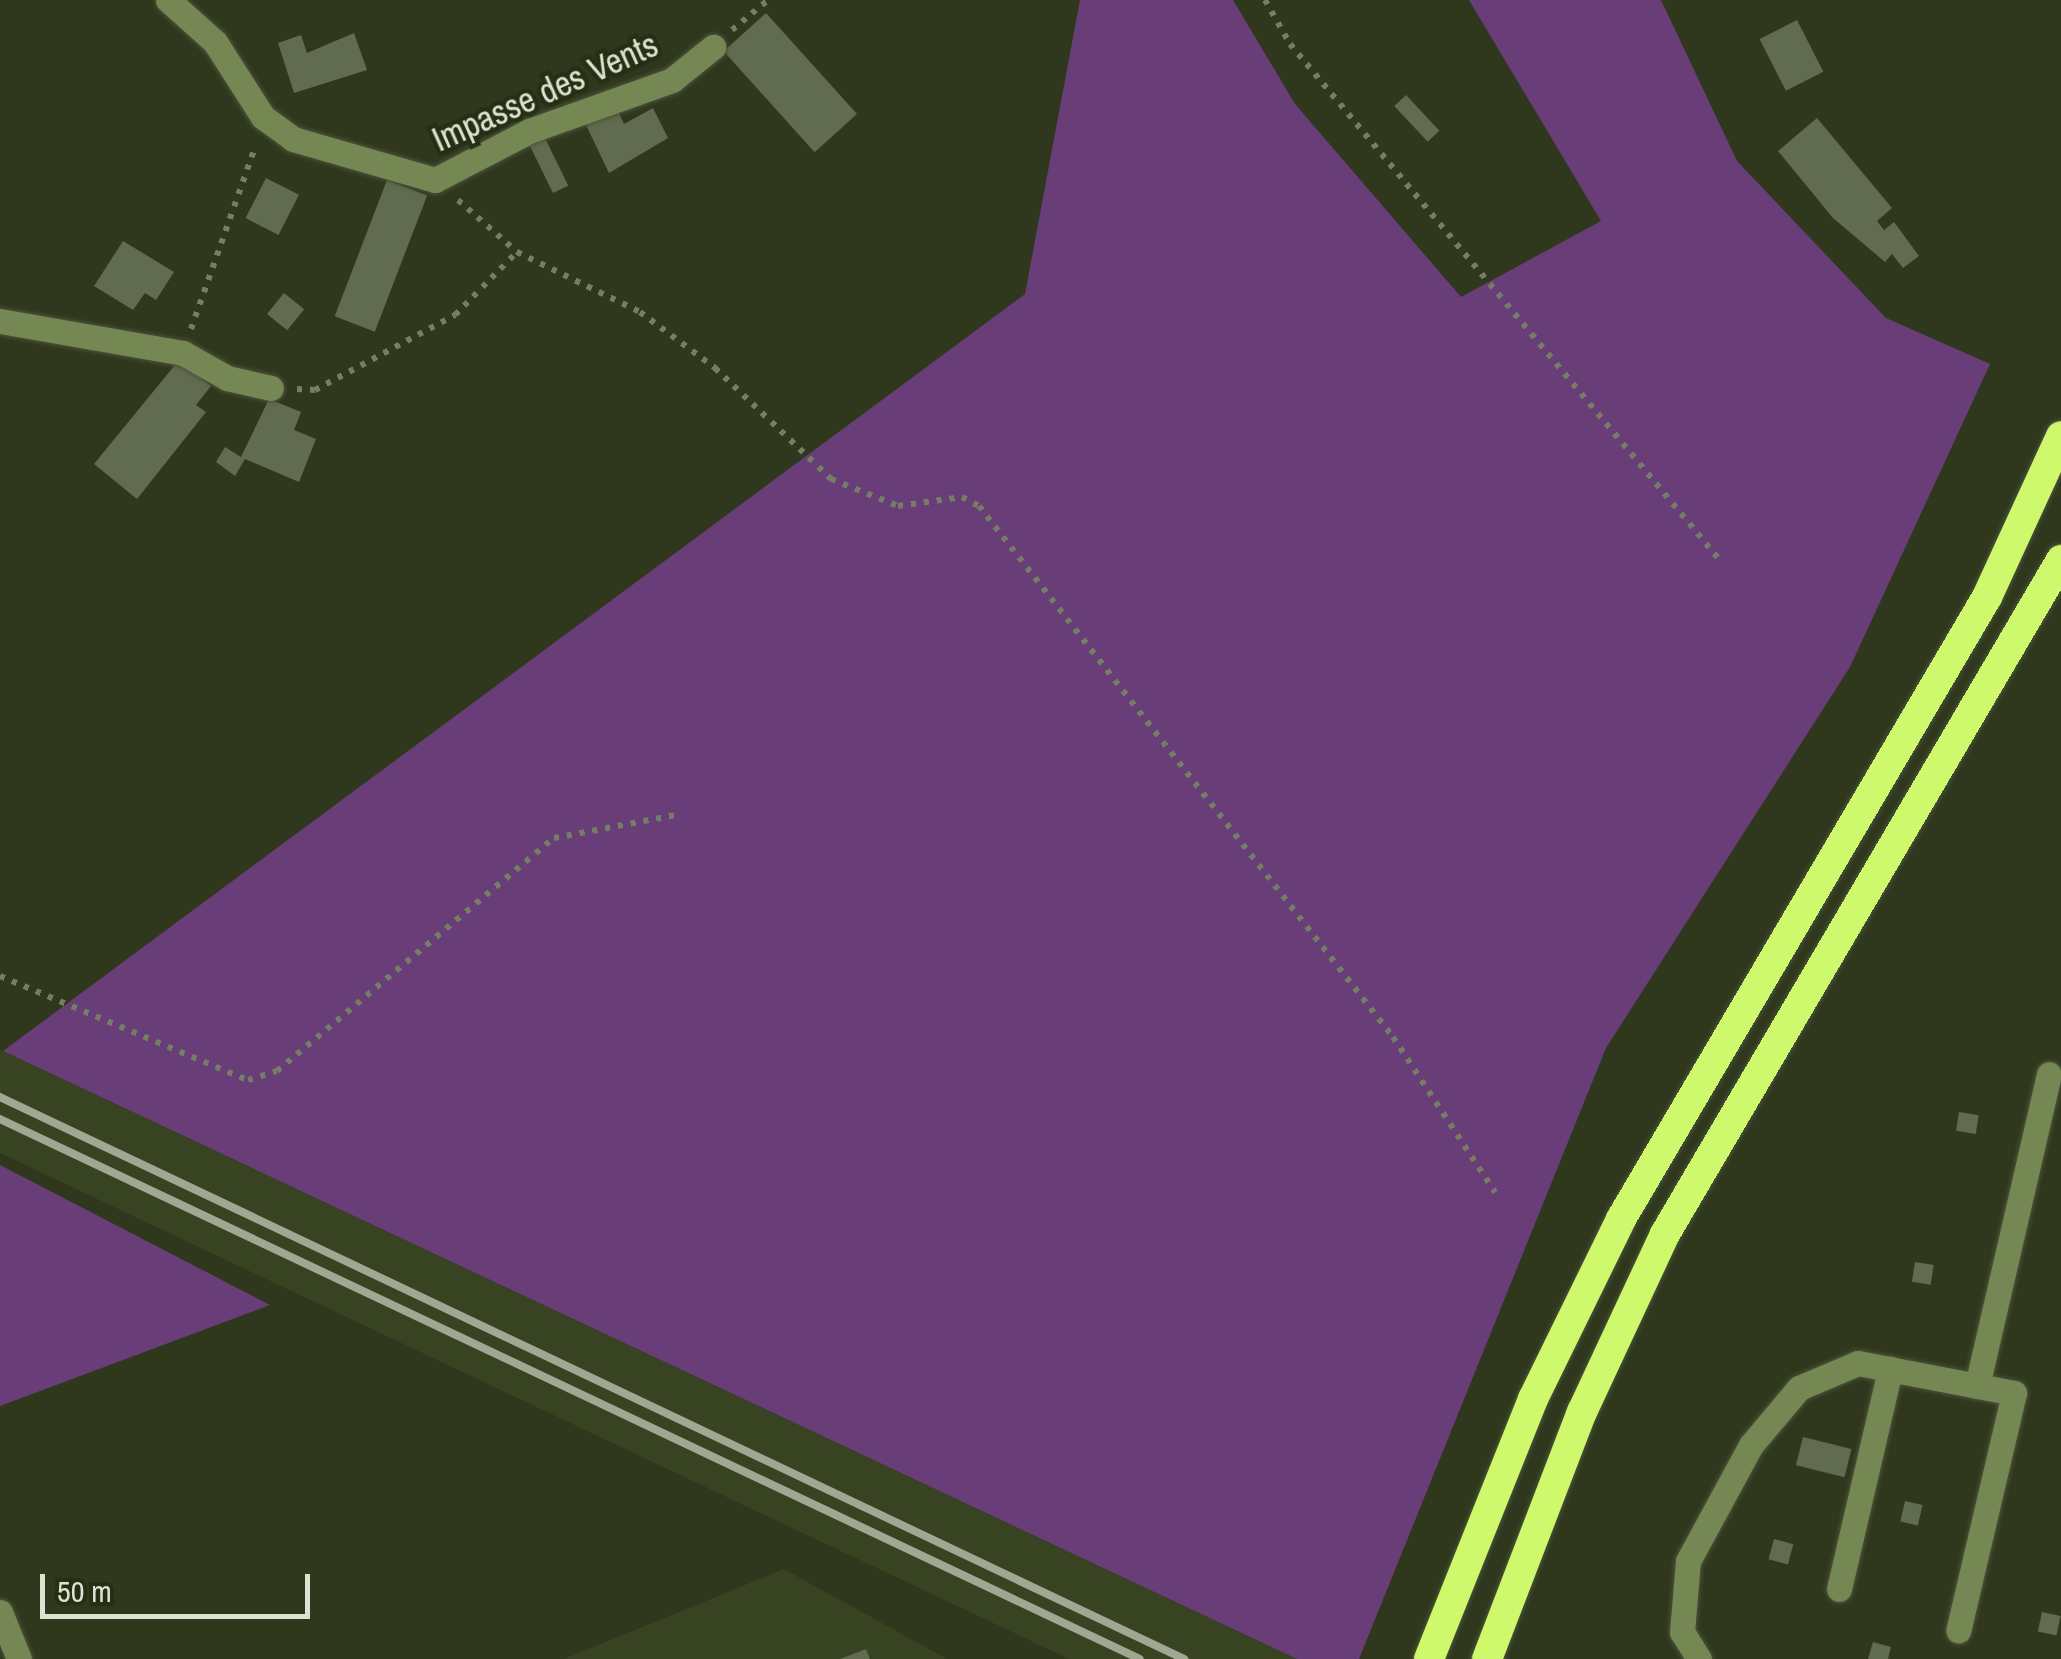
<!DOCTYPE html>
<style>
body{margin:0}
#map{position:relative;width:2061px;height:1659px;overflow:hidden;background:#2f381d;font-family:"Archivo Narrow",sans-serif}
div>[style]{position:absolute}
[style*='--x']{left:calc(var(--x)*1px);top:calc(var(--y)*1px);width:calc(var(--w)*1px);rotate:calc(var(--a)*1deg)}
.built>*{inset:0;background:#384321}
.green>*{inset:0;background:#683d78}
.building>*{inset:0;background:#616b4f;transform-origin:0 0}
.path>*{height:6px;margin-top:-3px;transform-origin:0;background:repeating-linear-gradient(90deg,#757d66 0 5px,transparent 0 13px)}
.roads{filter:drop-shadow(0 0 2px #4b533a) drop-shadow(0 0 2px #4b533a)}
.minor>*{height:25px;margin:-12.5px;padding:0 12.5px;transform-origin:12.5px;border-radius:12.5px;background:#758752}
.highway>*{height:30px;margin:-15px;padding:0 15px;transform-origin:15px;border-radius:15px;background:#cff96c}
.rail>*{height:8px;margin:-4px;padding:0 4px;transform-origin:4px;border-radius:4px;background:#a0a793}
span{translate:-50% -50%;white-space:nowrap;text-align:center;line-height:1.15;-webkit-text-stroke:9px #262e14;paint-order:stroke}
.street-label{font-size:35px;color:#dde3d3}
.scale{position:absolute;left:40px;top:1574px;width:270px;height:45px;box-sizing:border-box;border:5px solid #dde3d3;border-top:0;padding-left:12px;font-size:30px;line-height:35px;white-space:nowrap;color:#dde3d3;-webkit-text-stroke:8px #262e14;paint-order:stroke}
</style>
<div id="map">
<div class="built">
<div style="clip-path:polygon(0 1050px,3px 1051px,1297px 1659px,1069px 1659px,0 1153px)"></div>
<div style="clip-path:polygon(784px 1569px,947px 1659px,564px 1659px)"></div>
</div>
<div class="green">
<div style="clip-path:polygon(1080px 0,1233px 0,1295px 104px,1461px 297px,1601px 221px,1469px 0,1661px 0,1737px 161px,1886px 318px,1990px 364px,1850px 667px,1606px 1048px,1359px 1659px,1297px 1659px,3px 1051px,1025px 294px)"></div>
<div style="clip-path:polygon(0 1165px,270px 1305px,0 1406px)"></div>
</div>
<div class="building">
<div style="left:766px;top:13px;width:136px;height:57px;rotate:48deg"></div>
<div style="left:1797px;top:20px;width:58px;height:42px;rotate:63deg"></div>
<div style="clip-path:polygon(354px 33px,367px 70px,294px 93px,278px 43px,301px 35px,307px 53px)"></div>
<div style="left:1406px;top:95px;width:49px;height:16px;rotate:47deg"></div>
<div style="clip-path:polygon(616px 107px,624px 124px,653px 108px,668px 138px,609px 173px,585px 123px)"></div>
<div style="clip-path:polygon(1817px 118px,1892px 208px,1877px 221px,1884px 230px,1894px 222px,1919px 256px,1903px 268px,1892px 254px,1885px 262px,1833px 218px,1778px 151px)"></div>
<div style="left:545px;top:138px;width:53px;height:17px;rotate:64deg"></div>
<div style="left:266px;top:178px;width:37px;height:45px;rotate:27deg"></div>
<div style="left:387px;top:180px;width:43px;height:146px;rotate:21deg"></div>
<div style="clip-path:polygon(123px 241px,174px 272px,156px 300px,145px 293px,133px 310px,94px 286px)"></div>
<div style="left:284px;top:293px;width:26px;height:27px;rotate:39deg"></div>
<div style="clip-path:polygon(179px 360px,211px 386px,196px 405px,206px 412px,137px 499px,94px 464px)"></div>
<div style="clip-path:polygon(269px 399px,301px 412px,294px 430px,316px 439px,299px 482px,245px 459px,235px 476px,216px 462px,225px 447px,241px 457px)"></div>
<div style="left:1959px;top:1112px;width:20px;height:19px;rotate:9deg"></div>
<div style="left:1915px;top:1262px;width:19px;height:20px;rotate:9deg"></div>
<div style="left:1803px;top:1437px;width:50px;height:29px;rotate:14deg"></div>
<div style="left:1905px;top:1501px;width:18px;height:21px;rotate:13deg"></div>
<div style="left:1774px;top:1539px;width:20px;height:21px;rotate:15deg"></div>
<div style="left:2042px;top:1612px;width:19px;height:20px;rotate:12deg"></div>
<div style="clip-path:polygon(1873px 1642px,1891px 1647px,1888px 1659px,1868px 1659px)"></div>
<div style="clip-path:polygon(866px 1649px,870px 1659px,840px 1659px)"></div>
</div>
<div class="path">
<div style="--x:1265;--y:0;--w:51;--a:60.4"></div>
<div style="--x:1290;--y:44;--w:670;--a:50.21"></div>
<div style="--x:732;--y:30;--w:47;--a:-39.8"></div>
<div style="--x:458;--y:200;--w:79;--a:41.4"></div>
<div style="--x:517;--y:252;--w:137;--a:26"></div>
<div style="--x:640;--y:312;--w:94;--a:36.7"></div>
<div style="--x:715;--y:368;--w:161;--a:43.7"></div>
<div style="--x:831;--y:479;--w:72;--a:21.9"></div>
<div style="--x:898;--y:506;--w:65;--a:-8"></div>
<div style="--x:962;--y:497;--w:19;--a:28"></div>
<div style="--x:979;--y:506;--w:673;--a:52.06"></div>
<div style="--x:1393;--y:1037;--w:186;--a:56.7"></div>
<div style="--x:191;--y:329;--w:193;--a:-70.6"></div>
<div style="--x:297;--y:389;--w:18;--a:3"></div>
<div style="--x:315;--y:390;--w:159;--a:-28.2"></div>
<div style="--x:455;--y:315;--w:88;--a:-45.5"></div>
<div style="--x:0;--y:976;--w:269;--a:22.8"></div>
<div style="--x:248;--y:1080;--w:30;--a:-17"></div>
<div style="--x:277;--y:1071;--w:362;--a:-40.1"></div>
<div style="--x:554;--y:838;--w:124;--a:-10.7"></div>
</div>
<div class="roads">
<div class="minor">
<div style="--x:168;--y:0;--w:63;--a:41.8"></div>
<div style="--x:215;--y:42;--w:89;--a:57.4"></div>
<div style="--x:263;--y:117;--w:37;--a:36"></div>
<div style="--x:293;--y:139;--w:148;--a:16.1"></div>
<div style="--x:435;--y:180;--w:106;--a:-27.5"></div>
<div style="--x:529;--y:131;--w:152;--a:-19.6"></div>
<div style="--x:672;--y:80;--w:53;--a:-38.8"></div>
<div style="--x:0;--y:321;--w:186;--a:9.9"></div>
<div style="--x:183;--y:353;--w:51;--a:29.6"></div>
<div style="--x:227;--y:378;--w:45;--a:12.8"></div>
<div style="--x:1977;--y:1386;--w:320;--a:-77"></div>
<div style="--x:1839;--y:1589;--w:226;--a:-76.9"></div>
<div style="--x:0;--y:1612;--w:51;--a:68"></div>
<div style="--x:1699;--y:1659;--w:32;--a:-122"></div>
<div style="--x:1682;--y:1632;--w:71;--a:-85.2"></div>
<div style="--x:1688;--y:1561;--w:132;--a:-61.5"></div>
<div style="--x:1751;--y:1445;--w:75;--a:-49.9"></div>
<div style="--x:1799;--y:1388;--w:64;--a:-23"></div>
<div style="--x:1858;--y:1363;--w:159;--a:10.9"></div>
<div style="--x:2014;--y:1393;--w:244;--a:103.2"></div>
</div>
<div class="highway">
<div style="--x:1429;--y:1659;--w:280;--a:-68.2"></div>
<div style="--x:1533;--y:1399;--w:200;--a:-63.9"></div>
<div style="--x:1621;--y:1219;--w:722;--a:-59.53"></div>
<div style="--x:1987;--y:597;--w:177;--a:-65.3"></div>
<div style="--x:1487;--y:1659;--w:265;--a:-69"></div>
<div style="--x:1582;--y:1412;--w:196;--a:-65"></div>
<div style="--x:1665;--y:1234;--w:782;--a:-59.56"></div>
</div>
</div>
<div class="rail">
<div style="--x:0;--y:1097;--w:1311;--a:25.39"></div>
<div style="--x:0;--y:1119;--w:1261;--a:25.35"></div>
</div>
<div class="street-label">
<span style="left:545px;top:92px;rotate:-24deg">Impasse des Vents</span>
</div>
<div class="scale">50 m</div>
</div>
